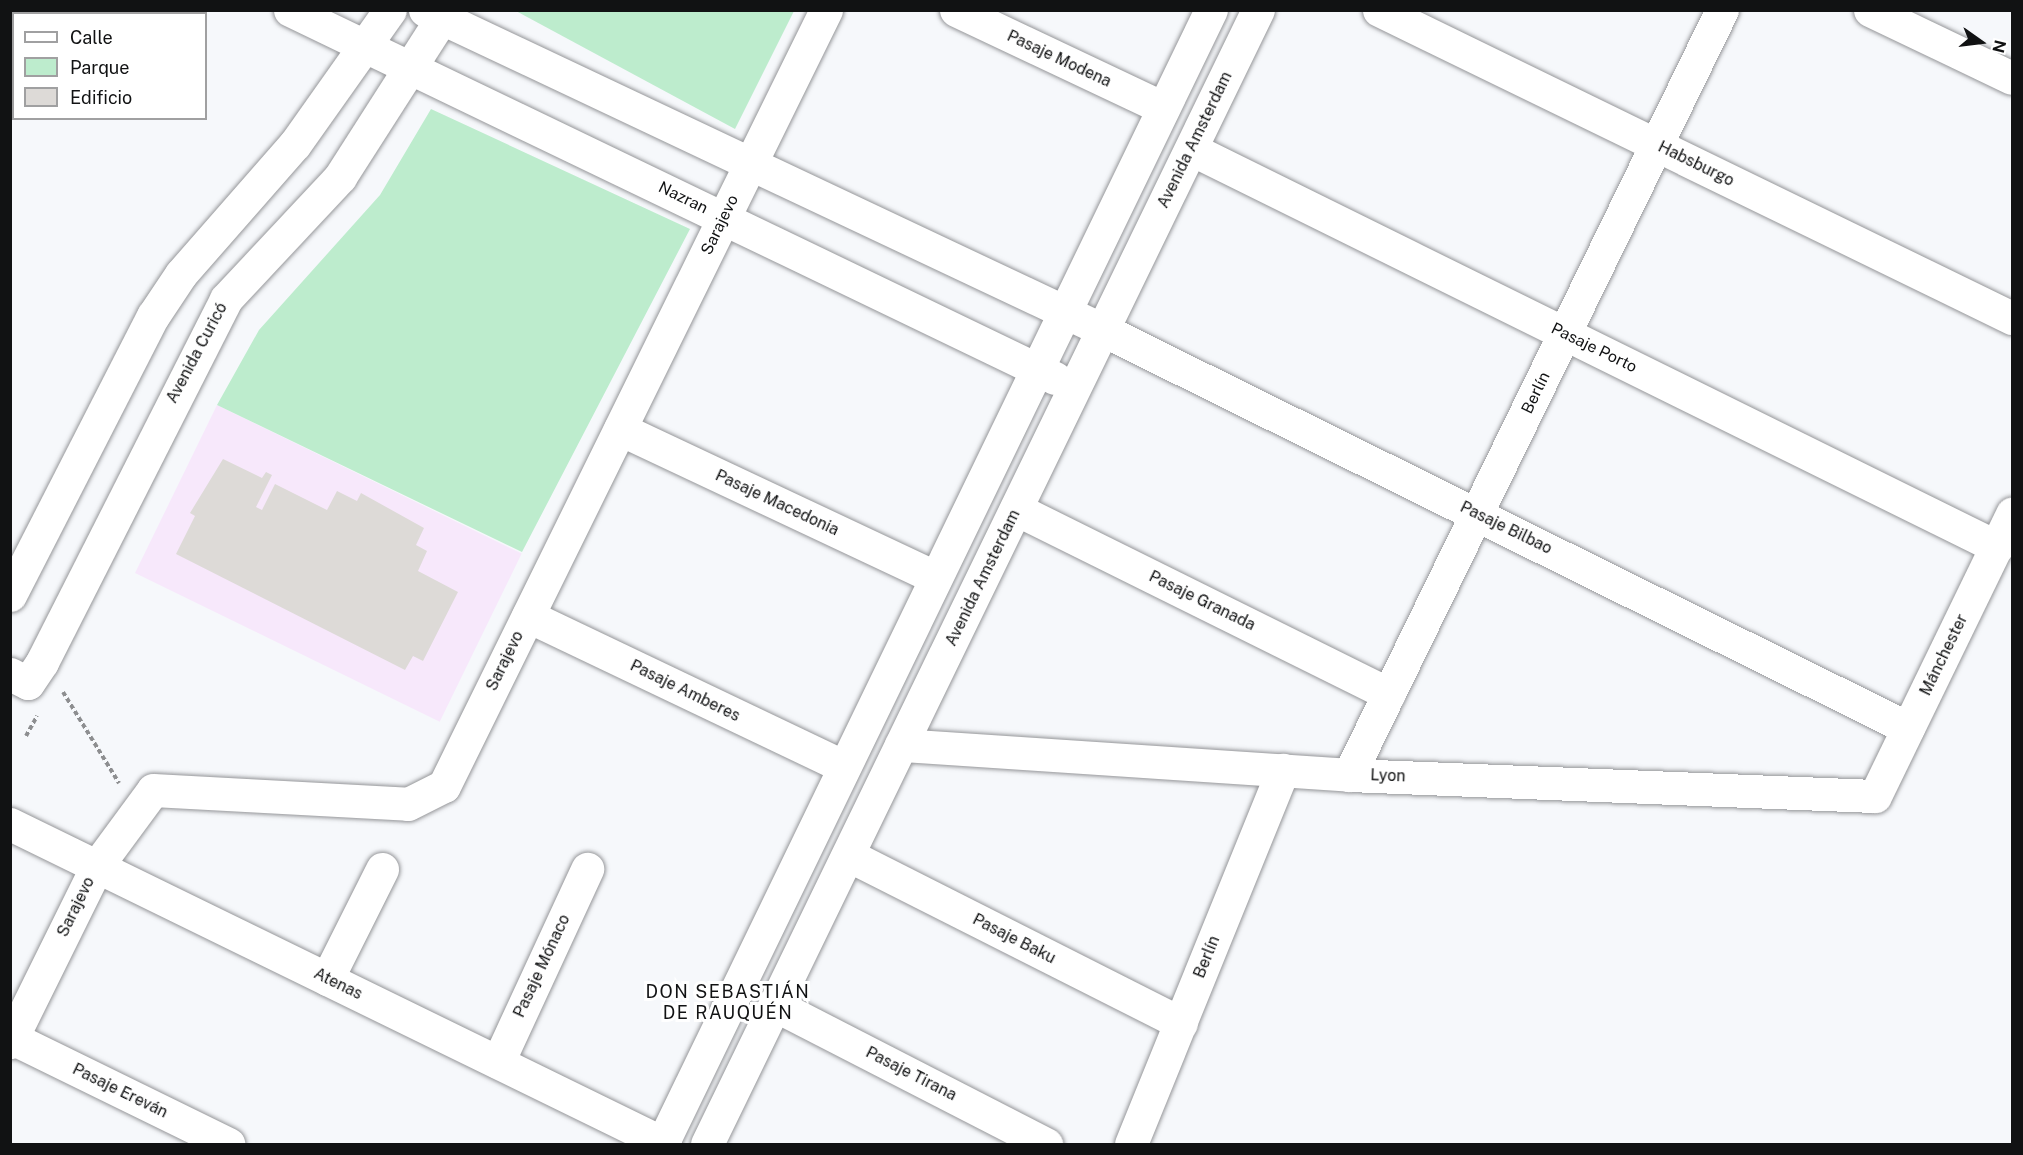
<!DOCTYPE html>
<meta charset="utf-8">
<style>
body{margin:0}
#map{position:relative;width:2023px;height:1155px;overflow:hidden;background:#f6f8fb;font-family:"Public Sans",sans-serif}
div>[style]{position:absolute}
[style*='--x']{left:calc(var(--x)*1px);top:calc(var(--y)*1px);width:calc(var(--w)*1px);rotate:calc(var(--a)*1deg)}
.education>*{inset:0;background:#f7e8fb;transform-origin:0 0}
.green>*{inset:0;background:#bdeccd}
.building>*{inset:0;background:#dddad7}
.path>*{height:4px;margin-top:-2px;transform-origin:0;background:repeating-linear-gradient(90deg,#8d8e90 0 4.5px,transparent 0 7.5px)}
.roads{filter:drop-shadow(0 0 2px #959699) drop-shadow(0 0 2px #959699)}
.minor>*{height:33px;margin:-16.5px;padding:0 16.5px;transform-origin:16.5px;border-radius:16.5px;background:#fff}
span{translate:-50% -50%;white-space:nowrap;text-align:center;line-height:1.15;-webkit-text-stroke:6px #fff;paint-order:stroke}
.street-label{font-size:16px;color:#111213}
.neighbourhood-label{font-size:18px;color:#111213;letter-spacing:1.5px}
.frame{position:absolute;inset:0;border:12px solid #111213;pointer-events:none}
.legend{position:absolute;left:12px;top:12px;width:195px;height:108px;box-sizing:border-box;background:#fff;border:2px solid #a0a0a1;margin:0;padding:8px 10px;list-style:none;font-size:18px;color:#111213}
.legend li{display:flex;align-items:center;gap:12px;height:30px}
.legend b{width:30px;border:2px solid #a0a0a1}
.north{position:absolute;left:1951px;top:12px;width:60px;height:60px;-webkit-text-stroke:4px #fff;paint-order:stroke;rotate:104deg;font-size:16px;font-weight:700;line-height:24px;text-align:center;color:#111213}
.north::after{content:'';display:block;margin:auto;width:21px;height:27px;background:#111213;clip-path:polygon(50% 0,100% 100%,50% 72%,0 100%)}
</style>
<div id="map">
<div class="education">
<div style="left:217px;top:405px;width:339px;height:187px;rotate:26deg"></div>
</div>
<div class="green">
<div style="clip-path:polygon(516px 11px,794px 11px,735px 129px)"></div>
<div style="clip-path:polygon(431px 109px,690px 229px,522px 552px,217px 405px,259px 330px,380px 195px)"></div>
</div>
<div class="building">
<div style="clip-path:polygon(223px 459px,262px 478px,266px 472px,272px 475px,256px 507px,262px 510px,275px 484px,327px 510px,337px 491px,357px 501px,361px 493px,424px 528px,416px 545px,427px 551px,418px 571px,458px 592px,423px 661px,413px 656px,405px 670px,176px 554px,195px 516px,190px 513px)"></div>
</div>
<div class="path">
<div style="--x:63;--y:692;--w:107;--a:58.4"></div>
<div style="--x:26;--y:736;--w:23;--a:-61"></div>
</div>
<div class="roads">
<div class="minor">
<div style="--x:290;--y:10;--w:849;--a:25.69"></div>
<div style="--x:425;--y:10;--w:750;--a:25.27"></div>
<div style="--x:1103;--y:330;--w:898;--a:26.31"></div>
<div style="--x:956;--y:10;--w:229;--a:25.3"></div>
<div style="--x:1379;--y:10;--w:704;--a:25.95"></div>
<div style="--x:1870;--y:10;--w:157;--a:25.6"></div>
<div style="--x:1191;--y:149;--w:899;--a:26.28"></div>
<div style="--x:620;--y:429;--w:347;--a:25.2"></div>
<div style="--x:1016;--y:509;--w:416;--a:26.4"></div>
<div style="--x:10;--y:595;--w:314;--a:-62.9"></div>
<div style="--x:153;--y:316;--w:50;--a:-56.3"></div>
<div style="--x:181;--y:274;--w:173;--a:-48.8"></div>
<div style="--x:295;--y:144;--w:164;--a:-54.7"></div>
<div style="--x:528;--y:616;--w:348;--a:25.5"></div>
<div style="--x:10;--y:674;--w:20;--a:27"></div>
<div style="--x:28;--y:683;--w:25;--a:-56"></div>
<div style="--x:42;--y:662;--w:407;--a:-63.1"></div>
<div style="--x:226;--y:299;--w:167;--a:-46.9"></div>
<div style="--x:340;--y:177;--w:198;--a:-57.4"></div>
<div style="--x:901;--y:745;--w:449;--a:3.8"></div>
<div style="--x:1349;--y:775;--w:526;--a:2.29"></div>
<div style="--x:1875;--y:796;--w:314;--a:-64.1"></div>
<div style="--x:1349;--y:775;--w:851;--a:-64.01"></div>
<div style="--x:10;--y:824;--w:729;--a:26.04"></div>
<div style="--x:848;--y:855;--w:373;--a:26.8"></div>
<div style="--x:327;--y:979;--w:123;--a:-63.4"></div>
<div style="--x:775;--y:1005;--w:305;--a:27.2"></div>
<div style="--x:12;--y:1038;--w:241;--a:26.1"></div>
<div style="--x:10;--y:1042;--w:196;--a:-63.7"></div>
<div style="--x:97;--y:866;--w:94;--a:-53.6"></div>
<div style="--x:153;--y:790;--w:255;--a:3.1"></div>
<div style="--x:408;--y:804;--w:40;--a:-26.6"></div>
<div style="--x:444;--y:786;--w:865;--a:-63.79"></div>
<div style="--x:498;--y:1062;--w:213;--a:-65.2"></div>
<div style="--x:662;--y:1144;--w:1260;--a:-64.17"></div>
<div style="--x:707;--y:1144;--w:1261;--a:-64.09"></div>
<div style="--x:1131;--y:1144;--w:404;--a:-67.9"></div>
</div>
</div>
<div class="street-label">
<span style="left:1059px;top:59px;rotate:25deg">Pasaje Modena</span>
<span style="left:1195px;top:140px;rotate:-64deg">Avenida Amsterdam</span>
<span style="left:1696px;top:164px;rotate:26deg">Habsburgo</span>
<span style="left:683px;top:198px;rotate:26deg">Nazran</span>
<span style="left:720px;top:225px;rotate:-64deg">Sarajevo</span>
<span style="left:1594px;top:348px;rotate:26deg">Pasaje Porto</span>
<span style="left:197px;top:353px;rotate:-62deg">Avenida Curicó</span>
<span style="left:1536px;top:393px;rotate:-64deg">Berlín</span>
<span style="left:777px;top:503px;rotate:25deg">Pasaje Macedonia</span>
<span style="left:1506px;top:528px;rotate:26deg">Pasaje Bilbao</span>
<span style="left:983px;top:578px;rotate:-64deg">Avenida Amsterdam</span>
<span style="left:1202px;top:601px;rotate:26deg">Pasaje Granada</span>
<span style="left:1944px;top:655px;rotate:-64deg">Mánchester</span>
<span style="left:505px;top:661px;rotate:-64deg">Sarajevo</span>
<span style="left:685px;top:691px;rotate:26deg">Pasaje Amberes</span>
<span style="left:1388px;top:776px;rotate:2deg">Lyon</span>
<span style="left:76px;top:907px;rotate:-64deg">Sarajevo</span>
<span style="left:1014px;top:939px;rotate:27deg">Pasaje Baku</span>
<span style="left:1207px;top:957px;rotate:-68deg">Berlín</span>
<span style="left:542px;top:966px;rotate:-65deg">Pasaje Mónaco</span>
<span style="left:338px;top:984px;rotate:26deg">Atenas</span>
<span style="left:911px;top:1074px;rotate:27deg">Pasaje Tirana</span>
<span style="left:120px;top:1091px;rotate:26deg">Pasaje Ereván</span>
</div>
<div class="neighbourhood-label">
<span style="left:728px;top:1003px">DON SEBASTIÁN<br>DE RAUQUÉN</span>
</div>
<div class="frame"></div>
<ul class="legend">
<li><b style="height:8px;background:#fff"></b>Calle</li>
<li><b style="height:16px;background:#bdeccd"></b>Parque</li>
<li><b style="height:16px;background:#dddad7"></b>Edificio</li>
</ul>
<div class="north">N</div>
</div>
